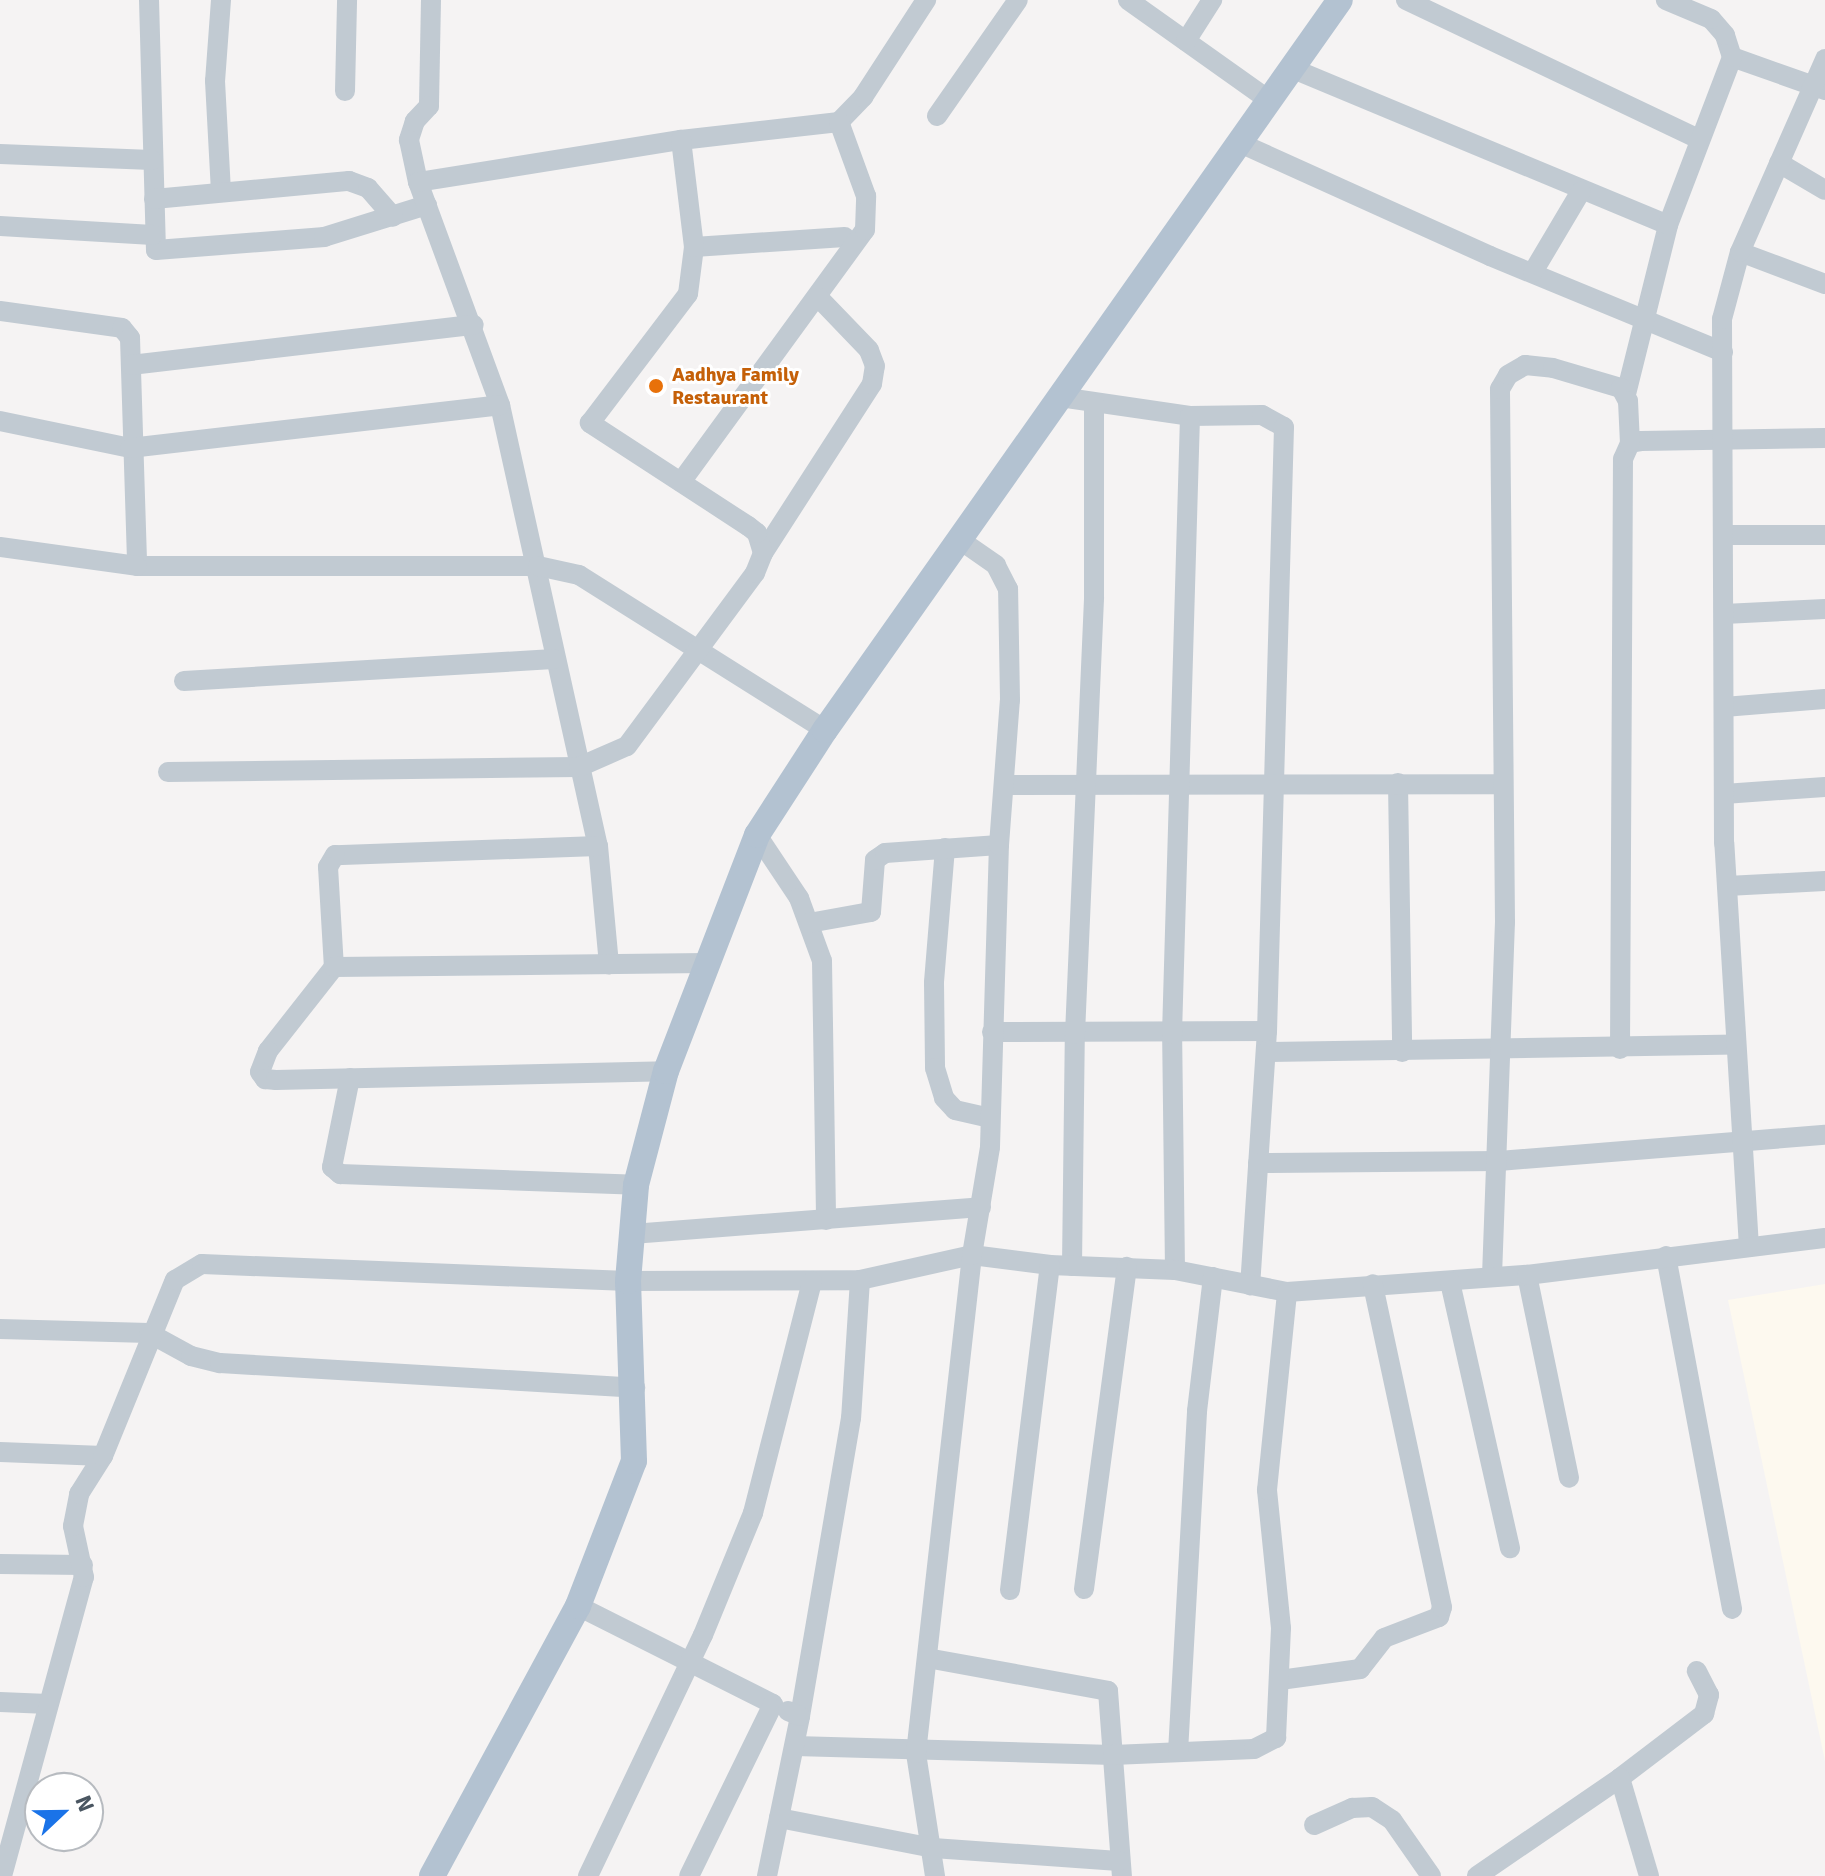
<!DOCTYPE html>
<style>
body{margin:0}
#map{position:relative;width:1825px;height:1876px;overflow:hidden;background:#f5f3f3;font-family:Signika,sans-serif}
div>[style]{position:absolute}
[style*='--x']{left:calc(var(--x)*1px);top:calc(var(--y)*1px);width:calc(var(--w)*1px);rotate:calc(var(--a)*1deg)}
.commercial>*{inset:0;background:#fdf9ef}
.minor>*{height:20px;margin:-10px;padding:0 10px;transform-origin:10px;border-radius:10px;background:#c1cad2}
.major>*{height:26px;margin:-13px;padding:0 13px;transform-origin:13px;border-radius:13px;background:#b3c2d1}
.dots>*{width:22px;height:22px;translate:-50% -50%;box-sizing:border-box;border:4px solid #fff;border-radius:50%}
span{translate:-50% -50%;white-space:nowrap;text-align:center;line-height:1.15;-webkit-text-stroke:6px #fff;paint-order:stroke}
.food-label{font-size:20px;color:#c56008;font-weight:700}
.left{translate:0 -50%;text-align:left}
.north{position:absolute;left:24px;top:1772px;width:80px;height:80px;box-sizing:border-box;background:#fff;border:2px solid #b7bbc0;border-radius:50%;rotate:68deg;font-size:22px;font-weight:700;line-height:32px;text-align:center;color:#4a5661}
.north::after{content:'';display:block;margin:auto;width:28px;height:36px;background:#1a73e8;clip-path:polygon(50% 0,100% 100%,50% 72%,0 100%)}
</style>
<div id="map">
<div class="commercial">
<div style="clip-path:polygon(1825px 1284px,1825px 1761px,1728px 1300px)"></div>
</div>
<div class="minor">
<div style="--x:149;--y:0;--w:250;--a:88.4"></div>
<div style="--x:156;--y:250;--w:169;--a:-4.4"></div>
<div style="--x:324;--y:237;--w:108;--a:-17.3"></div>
<div style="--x:221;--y:0;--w:81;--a:94.2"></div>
<div style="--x:215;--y:81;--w:111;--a:86.9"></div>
<div style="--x:431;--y:0;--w:106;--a:91.1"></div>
<div style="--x:429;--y:106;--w:21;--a:133"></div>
<div style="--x:415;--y:121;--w:20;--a:108"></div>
<div style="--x:409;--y:140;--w:43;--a:77.9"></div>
<div style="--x:418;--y:182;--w:238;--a:69.8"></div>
<div style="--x:500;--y:405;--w:452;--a:77.5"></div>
<div style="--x:598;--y:846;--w:119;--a:84.7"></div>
<div style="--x:1128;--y:0;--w:174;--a:35.4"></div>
<div style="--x:1406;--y:0;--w:321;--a:25.4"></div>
<div style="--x:1186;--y:41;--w:49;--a:-57.6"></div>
<div style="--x:1732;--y:57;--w:99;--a:19.5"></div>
<div style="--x:1291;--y:68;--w:408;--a:22.6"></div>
<div style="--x:345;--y:91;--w:91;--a:-88.7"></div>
<div style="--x:937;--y:116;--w:141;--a:-55.1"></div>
<div style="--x:1242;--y:144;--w:272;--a:24.3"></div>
<div style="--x:1490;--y:256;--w:252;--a:22.4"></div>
<div style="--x:0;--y:154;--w:152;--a:2.3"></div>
<div style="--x:1779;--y:163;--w:53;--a:30.4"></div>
<div style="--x:418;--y:182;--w:266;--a:-9.1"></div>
<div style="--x:681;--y:140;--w:159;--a:-6.5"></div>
<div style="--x:839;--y:122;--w:35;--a:-46"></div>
<div style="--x:863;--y:97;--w:116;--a:-57"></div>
<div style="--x:154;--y:199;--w:196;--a:-5.3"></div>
<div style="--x:349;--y:181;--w:20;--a:20"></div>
<div style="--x:368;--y:188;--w:38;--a:49"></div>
<div style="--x:0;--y:226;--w:153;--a:3.4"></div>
<div style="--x:694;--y:247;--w:151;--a:-3.8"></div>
<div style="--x:1740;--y:252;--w:91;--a:20.6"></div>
<div style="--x:1533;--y:272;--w:94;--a:-59.3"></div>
<div style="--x:0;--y:311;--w:123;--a:7.9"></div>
<div style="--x:122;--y:328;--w:13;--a:51"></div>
<div style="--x:130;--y:338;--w:228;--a:88.2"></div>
<div style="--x:137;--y:566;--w:401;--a:0"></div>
<div style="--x:538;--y:566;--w:42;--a:12.4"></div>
<div style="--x:579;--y:575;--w:291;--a:32.2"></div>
<div style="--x:131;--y:365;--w:345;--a:-6.7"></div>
<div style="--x:1626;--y:394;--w:174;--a:-76"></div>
<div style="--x:1668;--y:225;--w:180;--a:-69.1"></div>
<div style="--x:1732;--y:57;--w:23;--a:-108"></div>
<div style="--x:1725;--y:35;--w:21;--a:-131"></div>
<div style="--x:1711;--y:19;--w:49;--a:-157.1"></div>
<div style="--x:1060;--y:397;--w:131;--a:8.3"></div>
<div style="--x:1190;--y:416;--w:72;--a:-0.8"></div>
<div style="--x:1262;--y:415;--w:25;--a:29"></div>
<div style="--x:1284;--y:427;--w:604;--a:91.61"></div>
<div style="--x:1267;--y:1031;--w:255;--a:93.8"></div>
<div style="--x:0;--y:421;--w:133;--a:11.7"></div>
<div style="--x:130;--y:448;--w:372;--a:-6.6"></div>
<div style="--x:681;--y:482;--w:312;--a:-53.9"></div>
<div style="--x:865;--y:230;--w:34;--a:-88"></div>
<div style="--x:866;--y:196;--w:79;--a:-110"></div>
<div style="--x:1724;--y:535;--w:101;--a:0"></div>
<div style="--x:0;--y:547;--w:138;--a:7.9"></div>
<div style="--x:763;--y:553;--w:201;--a:-57.2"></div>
<div style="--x:872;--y:384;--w:18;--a:-81"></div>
<div style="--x:875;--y:366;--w:17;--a:-111"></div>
<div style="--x:869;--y:350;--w:72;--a:-133.9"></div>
<div style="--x:1724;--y:614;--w:101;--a:-2.8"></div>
<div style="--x:184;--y:681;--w:370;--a:-3.4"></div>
<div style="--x:1724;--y:707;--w:101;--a:-4.5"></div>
<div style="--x:168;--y:772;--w:411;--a:-0.7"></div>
<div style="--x:579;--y:767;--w:52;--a:-23.6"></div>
<div style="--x:627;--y:746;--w:215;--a:-53.5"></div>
<div style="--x:755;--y:573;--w:22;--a:-68"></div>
<div style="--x:763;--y:553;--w:21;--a:-107"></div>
<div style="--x:757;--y:533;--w:11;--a:-142"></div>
<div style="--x:748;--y:526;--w:189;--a:-146.9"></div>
<div style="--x:590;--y:423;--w:162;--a:-52.8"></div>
<div style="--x:688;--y:294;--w:47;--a:-82.7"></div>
<div style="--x:694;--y:247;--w:108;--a:-96.9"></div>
<div style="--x:1398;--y:783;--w:269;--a:89.1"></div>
<div style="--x:1004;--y:785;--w:499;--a:-0.1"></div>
<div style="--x:1724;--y:794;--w:101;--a:-4"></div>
<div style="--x:757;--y:835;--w:76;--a:56.3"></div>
<div style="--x:799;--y:898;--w:67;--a:69.9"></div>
<div style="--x:822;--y:961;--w:259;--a:89.1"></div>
<div style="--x:598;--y:846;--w:263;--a:178"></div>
<div style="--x:335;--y:855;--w:14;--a:120"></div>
<div style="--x:328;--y:867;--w:100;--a:86.6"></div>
<div style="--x:334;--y:967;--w:107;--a:128.2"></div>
<div style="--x:268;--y:1051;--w:22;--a:111"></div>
<div style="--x:260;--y:1072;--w:9;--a:54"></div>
<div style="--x:265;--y:1079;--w:11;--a:5"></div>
<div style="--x:276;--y:1080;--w:390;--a:-1.3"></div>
<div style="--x:945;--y:848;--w:135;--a:94.7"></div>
<div style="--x:934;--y:983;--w:85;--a:89.3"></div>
<div style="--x:935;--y:1068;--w:31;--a:73"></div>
<div style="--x:944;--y:1098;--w:16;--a:47"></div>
<div style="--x:955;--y:1110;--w:36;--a:13"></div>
<div style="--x:1727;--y:886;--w:98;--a:-2.9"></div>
<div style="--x:809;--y:923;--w:63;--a:-10.1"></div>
<div style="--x:871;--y:912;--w:52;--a:-85.6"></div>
<div style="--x:875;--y:860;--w:12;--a:-35"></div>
<div style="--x:885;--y:853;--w:114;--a:-4"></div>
<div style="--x:334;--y:967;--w:372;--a:-0.6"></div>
<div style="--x:992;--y:1032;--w:275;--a:-0.2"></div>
<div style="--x:1620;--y:1049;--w:590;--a:-89.71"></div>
<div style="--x:1623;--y:459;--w:17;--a:-66"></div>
<div style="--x:1630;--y:443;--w:11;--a:-10"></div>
<div style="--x:1641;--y:441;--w:184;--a:-0.9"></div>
<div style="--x:1266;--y:1052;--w:470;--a:-0.9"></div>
<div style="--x:350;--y:1078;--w:91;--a:101.4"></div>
<div style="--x:332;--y:1167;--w:11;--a:41"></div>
<div style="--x:340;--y:1174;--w:296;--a:2.1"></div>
<div style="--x:1258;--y:1163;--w:241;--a:-0.5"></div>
<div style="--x:1499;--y:1161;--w:327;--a:-4.6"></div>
<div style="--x:632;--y:1234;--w:350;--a:-4.4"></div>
<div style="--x:1749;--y:1247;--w:405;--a:-93.5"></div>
<div style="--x:1724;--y:843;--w:524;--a:-90.22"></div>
<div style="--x:1722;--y:319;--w:69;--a:-75"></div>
<div style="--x:1740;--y:252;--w:211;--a:-66.2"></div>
<div style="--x:1666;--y:1256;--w:359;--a:79.4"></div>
<div style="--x:1072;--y:1266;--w:232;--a:-89.3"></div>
<div style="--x:1075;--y:1034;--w:437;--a:-87.5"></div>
<div style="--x:1094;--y:597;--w:193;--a:-90"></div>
<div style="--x:1175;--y:1270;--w:236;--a:-90.7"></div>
<div style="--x:1172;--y:1034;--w:618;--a:-88.33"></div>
<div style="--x:1527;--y:1275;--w:207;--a:78.3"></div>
<div style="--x:1492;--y:1276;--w:354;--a:-87.9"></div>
<div style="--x:1505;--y:922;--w:533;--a:-90.54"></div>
<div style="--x:1500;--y:389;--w:16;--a:-60"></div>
<div style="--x:1508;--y:375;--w:20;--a:-30"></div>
<div style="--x:1525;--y:365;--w:28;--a:6"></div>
<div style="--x:1553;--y:368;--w:71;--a:16.4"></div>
<div style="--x:1621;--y:388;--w:15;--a:62"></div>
<div style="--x:1628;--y:401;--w:42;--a:87.3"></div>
<div style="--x:860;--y:1280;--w:115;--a:-12.6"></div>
<div style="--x:972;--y:1255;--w:79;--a:7.3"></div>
<div style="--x:1050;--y:1265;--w:125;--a:2.3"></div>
<div style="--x:1175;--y:1270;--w:114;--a:11.1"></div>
<div style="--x:1287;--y:1292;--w:241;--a:-4.1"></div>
<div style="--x:1527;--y:1275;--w:300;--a:-7.1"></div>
<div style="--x:1450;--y:1282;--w:273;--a:77.3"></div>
<div style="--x:0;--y:1329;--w:149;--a:1.5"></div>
<div style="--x:149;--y:1333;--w:48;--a:28.7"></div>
<div style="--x:191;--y:1356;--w:30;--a:14"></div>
<div style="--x:220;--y:1363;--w:416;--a:3.4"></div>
<div style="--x:0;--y:1452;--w:103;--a:2.2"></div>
<div style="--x:0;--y:1564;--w:83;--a:0.7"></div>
<div style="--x:1084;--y:1589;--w:325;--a:-82.4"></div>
<div style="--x:1010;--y:1590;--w:327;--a:-83"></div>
<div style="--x:578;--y:1606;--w:218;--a:26.7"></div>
<div style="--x:773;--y:1704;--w:191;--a:116"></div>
<div style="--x:927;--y:1658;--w:184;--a:10.3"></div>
<div style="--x:1108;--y:1691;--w:186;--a:85.7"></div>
<div style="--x:1280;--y:1680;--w:81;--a:-7.8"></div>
<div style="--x:1360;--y:1669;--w:39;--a:-52"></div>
<div style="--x:1384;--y:1638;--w:59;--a:-20.9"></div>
<div style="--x:1439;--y:1617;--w:10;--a:-73"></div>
<div style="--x:1442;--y:1607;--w:330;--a:-102.1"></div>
<div style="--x:0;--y:1702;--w:48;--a:2.4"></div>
<div style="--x:795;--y:1746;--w:318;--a:1.6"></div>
<div style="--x:1113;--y:1755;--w:141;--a:-2.4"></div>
<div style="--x:1254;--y:1749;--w:25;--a:-27"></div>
<div style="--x:1276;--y:1738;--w:110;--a:-87.4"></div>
<div style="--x:1281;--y:1628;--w:139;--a:-95.8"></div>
<div style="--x:1267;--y:1490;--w:199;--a:-84.2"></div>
<div style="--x:1178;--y:1752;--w:342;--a:-86.8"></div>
<div style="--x:1197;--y:1411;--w:135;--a:-83.2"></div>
<div style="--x:1620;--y:1778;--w:106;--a:-37.3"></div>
<div style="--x:1704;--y:1714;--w:20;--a:-75"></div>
<div style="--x:1709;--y:1695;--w:27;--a:-117"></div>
<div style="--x:779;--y:1818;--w:157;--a:11"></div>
<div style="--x:933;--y:1848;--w:186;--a:4"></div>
<div style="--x:1314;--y:1825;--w:42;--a:-24.1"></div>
<div style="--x:1352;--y:1808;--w:20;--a:-3"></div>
<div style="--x:1372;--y:1807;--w:24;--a:33"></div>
<div style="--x:1392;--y:1820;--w:68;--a:55.1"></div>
<div style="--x:2;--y:1876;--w:310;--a:-74.7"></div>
<div style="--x:84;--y:1577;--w:52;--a:-102.2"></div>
<div style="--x:73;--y:1526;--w:33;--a:-79"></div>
<div style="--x:79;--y:1494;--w:45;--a:-57.7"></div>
<div style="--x:103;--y:1456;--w:190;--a:-67.8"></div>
<div style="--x:175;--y:1280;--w:31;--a:-31"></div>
<div style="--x:202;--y:1264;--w:426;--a:2.3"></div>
<div style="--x:628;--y:1281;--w:232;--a:-0.2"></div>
<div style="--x:860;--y:1280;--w:138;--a:93.7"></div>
<div style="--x:851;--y:1418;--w:302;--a:99.7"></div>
<div style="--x:588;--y:1876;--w:267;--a:-64.5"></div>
<div style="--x:703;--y:1635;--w:132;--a:-67.7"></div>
<div style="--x:753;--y:1513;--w:239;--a:-75.7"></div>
<div style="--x:767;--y:1876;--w:163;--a:-78.3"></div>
<div style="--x:800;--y:1716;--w:13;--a:-157"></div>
<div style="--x:935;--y:1876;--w:124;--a:-98.8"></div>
<div style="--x:916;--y:1753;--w:501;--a:-83.58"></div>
<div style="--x:972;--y:1255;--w:109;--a:-80.5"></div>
<div style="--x:990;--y:1147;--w:302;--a:-88.3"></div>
<div style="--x:999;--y:845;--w:145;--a:-85.7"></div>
<div style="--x:1010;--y:700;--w:111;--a:-91"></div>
<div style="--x:1008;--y:589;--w:27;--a:-117"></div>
<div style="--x:996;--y:565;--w:44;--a:-145.2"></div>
<div style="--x:1477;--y:1876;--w:173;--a:-34.4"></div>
<div style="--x:1620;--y:1778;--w:102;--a:73.5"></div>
</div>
<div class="major">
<div style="--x:432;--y:1876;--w:307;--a:-61.6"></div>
<div style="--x:578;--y:1606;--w:155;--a:-68.9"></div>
<div style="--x:634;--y:1461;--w:180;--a:-91.9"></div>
<div style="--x:628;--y:1281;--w:96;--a:-85.2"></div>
<div style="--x:636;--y:1185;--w:118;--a:-75.3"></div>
<div style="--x:666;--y:1071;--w:253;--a:-68.9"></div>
<div style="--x:757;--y:835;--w:125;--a:-57.1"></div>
<div style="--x:825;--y:730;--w:893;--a:-54.8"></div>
</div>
<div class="dots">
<div style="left:656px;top:386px;background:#e8710a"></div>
</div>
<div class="food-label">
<span class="left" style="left:672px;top:386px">Aadhya Family<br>Restaurant</span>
</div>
<div class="north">N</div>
</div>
